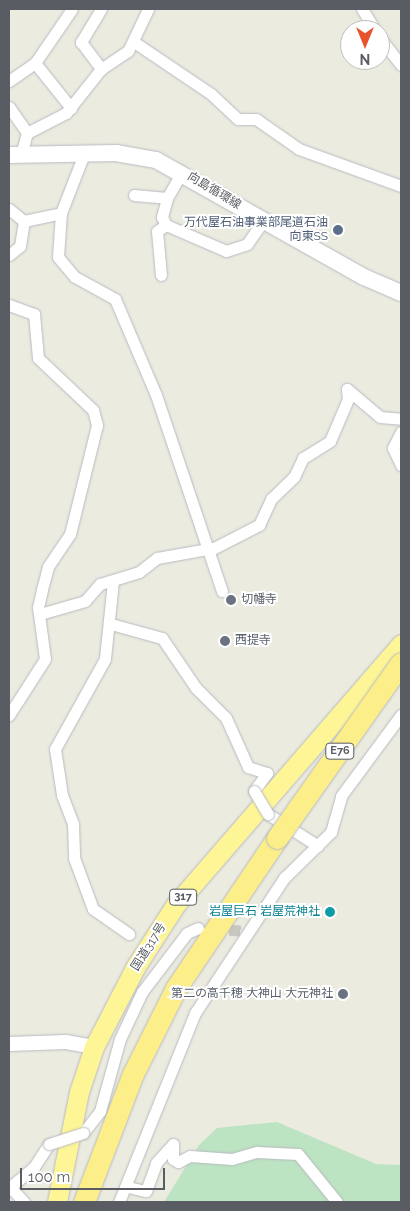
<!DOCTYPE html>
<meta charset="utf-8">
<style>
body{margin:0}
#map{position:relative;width:410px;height:1211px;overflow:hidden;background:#ecebe0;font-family:Raleway,"Noto Sans JP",sans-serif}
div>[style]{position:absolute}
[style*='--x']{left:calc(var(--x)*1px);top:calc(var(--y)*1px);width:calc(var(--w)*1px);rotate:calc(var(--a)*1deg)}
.green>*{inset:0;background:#bce4c2}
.minor-tunnel>*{height:11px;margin-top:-5.5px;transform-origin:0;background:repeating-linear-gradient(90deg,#c7c7c0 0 11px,transparent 0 16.5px)}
.roads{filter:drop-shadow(0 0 1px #b8bac0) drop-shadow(0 0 1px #b8bac0)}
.minor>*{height:11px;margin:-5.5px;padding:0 5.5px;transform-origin:5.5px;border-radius:5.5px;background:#fff}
.tertiary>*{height:14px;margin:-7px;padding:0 7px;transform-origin:7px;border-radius:7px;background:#fff}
.secondary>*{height:16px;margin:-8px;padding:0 8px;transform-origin:8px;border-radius:8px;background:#fff}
.trunk>*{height:19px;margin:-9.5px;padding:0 9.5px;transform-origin:9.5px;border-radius:9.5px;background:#fdf596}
.motorway>*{height:21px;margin:-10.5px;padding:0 10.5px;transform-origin:10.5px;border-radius:10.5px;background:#fcee88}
.bridges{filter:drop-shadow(0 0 1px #b8bac0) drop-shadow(0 0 1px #b8bac0)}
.minor-bridge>*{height:11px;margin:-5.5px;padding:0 5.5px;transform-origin:5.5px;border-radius:5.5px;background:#fff}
.motorway-bridge>*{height:21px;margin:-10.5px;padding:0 10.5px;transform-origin:10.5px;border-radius:10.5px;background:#fcee88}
.dots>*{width:14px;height:14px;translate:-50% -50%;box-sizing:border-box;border:2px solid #fff;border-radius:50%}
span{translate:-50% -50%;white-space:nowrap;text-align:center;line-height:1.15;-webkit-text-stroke:4px #fff;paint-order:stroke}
.shield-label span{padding:1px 4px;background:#fff;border:1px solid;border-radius:4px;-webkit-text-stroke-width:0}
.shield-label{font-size:11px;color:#595c62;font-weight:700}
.street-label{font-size:12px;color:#595c62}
.service-label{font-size:12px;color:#4e5e75}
.right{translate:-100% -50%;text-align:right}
.worship-label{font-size:12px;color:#5b616d}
.left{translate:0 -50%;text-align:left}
.culture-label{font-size:12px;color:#0d838f}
.frame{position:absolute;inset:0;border:10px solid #595c62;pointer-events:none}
.north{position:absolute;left:340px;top:20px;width:50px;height:50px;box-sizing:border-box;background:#fff;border:1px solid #bdbec0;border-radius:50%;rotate:180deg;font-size:14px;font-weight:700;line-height:20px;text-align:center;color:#595c62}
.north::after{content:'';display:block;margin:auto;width:18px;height:22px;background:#e8532b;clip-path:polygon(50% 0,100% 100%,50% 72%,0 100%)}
.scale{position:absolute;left:20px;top:1168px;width:145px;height:22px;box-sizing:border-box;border:2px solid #595c62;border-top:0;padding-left:6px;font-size:15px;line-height:18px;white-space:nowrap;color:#595c62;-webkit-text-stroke:4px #fff;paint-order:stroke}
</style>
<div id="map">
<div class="green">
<div style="clip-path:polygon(277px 1122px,376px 1164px,401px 1165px,401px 1202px,164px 1202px,199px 1145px,217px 1128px)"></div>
</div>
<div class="minor-tunnel">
<div style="--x:213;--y:929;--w:33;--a:3"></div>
</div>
<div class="roads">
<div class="minor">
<div style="--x:101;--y:9;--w:39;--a:121"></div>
<div style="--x:81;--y:42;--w:34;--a:53"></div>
<div style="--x:362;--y:9;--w:25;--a:58"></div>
<div style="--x:380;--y:38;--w:34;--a:52"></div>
<div style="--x:134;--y:42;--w:93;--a:34"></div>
<div style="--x:211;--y:94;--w:37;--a:43"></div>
<div style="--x:238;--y:119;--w:18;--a:0"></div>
<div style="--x:256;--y:119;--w:52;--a:34.9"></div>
<div style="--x:299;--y:149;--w:109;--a:19.9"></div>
<div style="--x:35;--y:63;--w:58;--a:51.3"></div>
<div style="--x:9;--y:81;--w:32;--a:-35"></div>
<div style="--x:35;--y:63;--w:65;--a:-55.6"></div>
<div style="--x:9;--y:107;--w:32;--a:55"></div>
<div style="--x:21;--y:155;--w:23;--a:-75"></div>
<div style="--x:27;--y:133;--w:44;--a:-27.1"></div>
<div style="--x:66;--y:113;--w:56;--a:-51.5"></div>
<div style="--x:101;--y:69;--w:32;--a:-34"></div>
<div style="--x:128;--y:51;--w:47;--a:-64.5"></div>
<div style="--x:134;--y:195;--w:33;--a:5"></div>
<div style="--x:167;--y:198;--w:30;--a:-60"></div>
<div style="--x:9;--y:209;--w:19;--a:39"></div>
<div style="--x:24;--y:221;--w:38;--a:-12"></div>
<div style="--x:61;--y:213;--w:63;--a:-68.7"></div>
<div style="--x:61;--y:213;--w:44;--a:93.9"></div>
<div style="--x:58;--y:257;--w:26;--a:50"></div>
<div style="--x:75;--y:277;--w:46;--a:28.8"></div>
<div style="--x:115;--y:299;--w:104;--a:66.9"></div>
<div style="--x:156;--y:395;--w:207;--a:71.4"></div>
<div style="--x:166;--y:225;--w:65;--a:23.4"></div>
<div style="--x:226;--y:251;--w:22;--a:-18"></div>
<div style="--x:247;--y:244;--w:29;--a:-55"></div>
<div style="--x:9;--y:255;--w:14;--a:-39"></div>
<div style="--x:20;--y:246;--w:25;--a:-81"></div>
<div style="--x:161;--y:275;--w:44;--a:-95.2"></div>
<div style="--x:157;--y:231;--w:11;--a:-34"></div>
<div style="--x:166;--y:225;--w:9;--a:-117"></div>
<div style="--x:162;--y:217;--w:20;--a:-75"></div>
<div style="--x:9;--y:305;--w:27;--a:20"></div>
<div style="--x:34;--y:314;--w:44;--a:84.8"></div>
<div style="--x:38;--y:358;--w:76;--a:43.4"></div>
<div style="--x:93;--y:410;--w:16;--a:75"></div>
<div style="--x:97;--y:425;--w:112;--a:103.9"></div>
<div style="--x:70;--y:534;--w:40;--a:124"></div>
<div style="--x:48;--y:567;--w:24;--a:105"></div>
<div style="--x:42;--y:590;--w:17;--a:103"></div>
<div style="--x:38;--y:607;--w:52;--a:82.3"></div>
<div style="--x:45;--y:659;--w:67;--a:122.7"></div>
<div style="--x:347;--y:389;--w:43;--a:40.3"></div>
<div style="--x:380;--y:417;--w:21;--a:5"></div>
<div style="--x:401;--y:432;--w:18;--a:117"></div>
<div style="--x:393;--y:448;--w:19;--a:65"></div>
<div style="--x:113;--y:581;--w:78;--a:95.9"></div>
<div style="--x:105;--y:659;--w:103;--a:119.1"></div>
<div style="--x:55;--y:749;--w:47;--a:81.3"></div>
<div style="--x:62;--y:795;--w:31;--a:69"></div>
<div style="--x:73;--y:824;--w:34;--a:88"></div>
<div style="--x:74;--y:858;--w:54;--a:69.6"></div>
<div style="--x:93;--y:909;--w:44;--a:34.8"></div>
<div style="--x:40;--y:614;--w:47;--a:-16.1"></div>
<div style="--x:85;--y:601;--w:23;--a:-49"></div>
<div style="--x:100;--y:584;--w:41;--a:-17.1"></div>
<div style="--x:139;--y:572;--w:23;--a:-38"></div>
<div style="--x:157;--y:558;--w:58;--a:-10"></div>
<div style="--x:214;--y:548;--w:51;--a:-27.1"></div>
<div style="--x:259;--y:525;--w:29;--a:-65"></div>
<div style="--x:271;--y:499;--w:32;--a:-44"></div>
<div style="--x:294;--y:477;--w:21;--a:-65"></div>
<div style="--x:303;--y:458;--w:32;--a:-32"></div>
<div style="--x:330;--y:441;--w:46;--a:-66.8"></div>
<div style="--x:348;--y:399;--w:10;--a:-96"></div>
<div style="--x:111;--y:624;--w:53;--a:15.4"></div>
<div style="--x:162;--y:638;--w:60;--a:55.8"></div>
<div style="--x:196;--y:688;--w:42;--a:45"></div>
<div style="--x:226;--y:718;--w:54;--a:65.8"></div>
<div style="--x:248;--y:767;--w:20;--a:18"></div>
<div style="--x:267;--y:773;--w:22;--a:126"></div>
<div style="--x:268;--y:814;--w:59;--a:32.6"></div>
<div style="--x:83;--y:1133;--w:28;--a:-52"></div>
<div style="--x:100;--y:1111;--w:75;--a:-74.5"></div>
<div style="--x:120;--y:1039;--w:52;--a:-64.9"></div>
<div style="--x:142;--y:992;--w:74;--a:-52.7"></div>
<div style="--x:187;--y:933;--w:12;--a:-24"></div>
<div style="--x:9;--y:1186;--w:22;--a:47"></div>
<div style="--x:128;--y:1187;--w:18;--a:13"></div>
<div style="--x:146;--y:1191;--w:30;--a:-70"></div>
<div style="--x:156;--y:1163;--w:25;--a:-48"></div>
<div style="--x:173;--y:1144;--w:15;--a:90"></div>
<div style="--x:173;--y:1159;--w:6;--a:31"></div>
<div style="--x:178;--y:1162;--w:13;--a:-27"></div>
<div style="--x:190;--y:1156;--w:42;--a:4.1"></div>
<div style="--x:232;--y:1159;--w:26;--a:-16"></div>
<div style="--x:257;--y:1152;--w:41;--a:2.8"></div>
<div style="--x:298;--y:1154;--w:62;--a:50.9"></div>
<div style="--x:9;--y:1188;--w:33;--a:-40"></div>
<div style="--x:34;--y:1167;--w:27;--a:-57"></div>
<div style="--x:119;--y:1202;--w:204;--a:-68.1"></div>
<div style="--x:195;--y:1013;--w:162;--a:-56.6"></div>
<div style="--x:284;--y:878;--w:66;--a:-44.4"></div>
<div style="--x:331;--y:832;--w:37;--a:-74"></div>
<div style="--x:341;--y:796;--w:101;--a:-53.5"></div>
</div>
<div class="tertiary">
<div style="--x:9;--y:1044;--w:57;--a:-2"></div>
<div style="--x:66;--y:1042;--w:28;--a:10"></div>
</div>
<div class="secondary">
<div style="--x:9;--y:155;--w:107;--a:-1.1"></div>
<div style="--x:116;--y:153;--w:41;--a:9.9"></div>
<div style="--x:156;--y:160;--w:239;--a:29.4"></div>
<div style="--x:364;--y:277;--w:40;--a:23.4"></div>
</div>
<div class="trunk">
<div style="--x:57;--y:1202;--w:112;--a:-78.7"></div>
<div style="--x:79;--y:1092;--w:47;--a:-71.6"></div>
<div style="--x:94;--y:1047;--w:91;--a:-62.6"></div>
<div style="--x:136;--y:966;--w:74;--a:-57.2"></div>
<div style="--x:176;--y:904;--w:344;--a:-49.1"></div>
</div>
<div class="motorway">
<div style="--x:84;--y:1202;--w:137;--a:-69.1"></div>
<div style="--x:133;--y:1074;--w:96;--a:-63.4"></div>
<div style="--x:176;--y:988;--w:181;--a:-56"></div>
</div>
</div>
<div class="bridges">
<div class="minor-bridge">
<div style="--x:254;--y:791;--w:27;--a:59"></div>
<div style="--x:49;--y:1144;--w:36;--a:-18"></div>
</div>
<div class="motorway-bridge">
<div style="--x:277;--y:838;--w:214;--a:-54.7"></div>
</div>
</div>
<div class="dots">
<div style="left:338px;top:230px;background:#5c6f8a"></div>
<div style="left:231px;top:600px;background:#6b7280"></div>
<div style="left:225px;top:641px;background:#6b7280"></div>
<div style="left:330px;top:912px;background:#0f9aa8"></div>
<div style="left:343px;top:994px;background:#6b7280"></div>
</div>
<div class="shield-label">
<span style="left:340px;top:751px">E76</span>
<span style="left:183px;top:897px">317</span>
</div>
<div class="street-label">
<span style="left:214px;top:191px;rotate:31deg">向島循環線</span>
<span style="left:149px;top:947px;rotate:-58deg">国道317号</span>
</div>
<div class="service-label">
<span class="right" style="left:328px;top:230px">万代屋石油事業部尾道石油<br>向東SS</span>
</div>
<div class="worship-label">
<span class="left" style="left:241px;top:600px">切幡寺</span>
<span class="left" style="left:235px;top:641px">西提寺</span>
<span class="right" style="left:333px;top:994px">第二の高千穂 大神山 大元神社</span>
</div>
<div class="culture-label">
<span class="right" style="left:320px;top:912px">岩屋巨石 岩屋荒神社</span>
</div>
<div class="frame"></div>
<div class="north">N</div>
<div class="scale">100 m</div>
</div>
